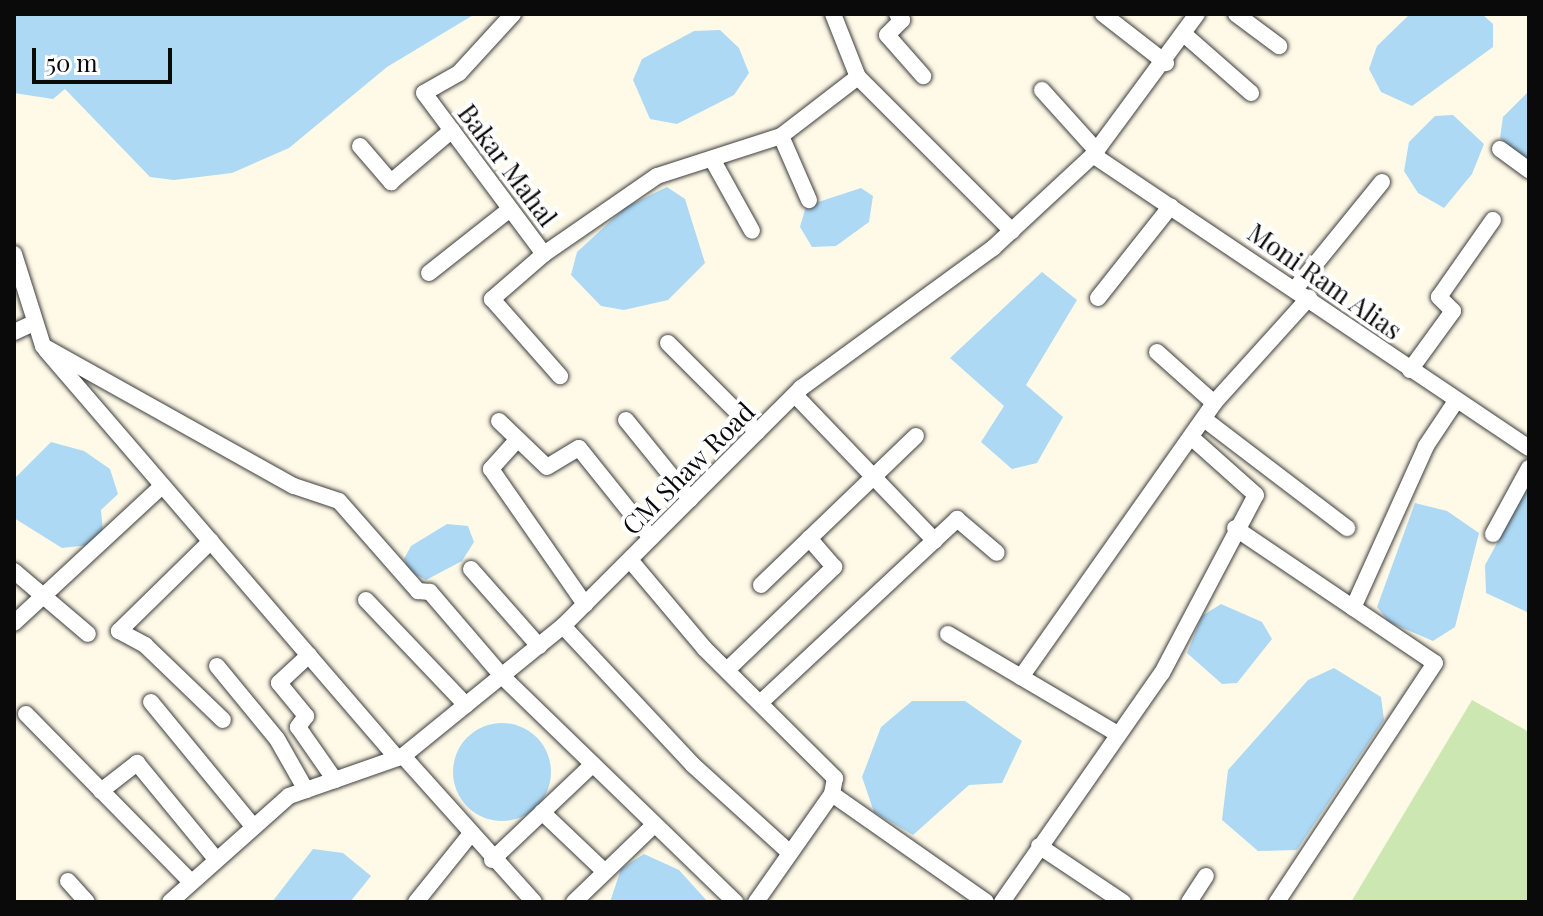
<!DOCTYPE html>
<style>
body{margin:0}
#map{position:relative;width:1543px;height:916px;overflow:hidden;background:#fffae7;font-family:"Playfair Display",serif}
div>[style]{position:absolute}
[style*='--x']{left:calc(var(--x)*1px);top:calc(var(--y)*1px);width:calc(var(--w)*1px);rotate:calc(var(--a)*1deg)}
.green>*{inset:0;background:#cde7b3}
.water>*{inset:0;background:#add9f5}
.round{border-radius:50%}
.roads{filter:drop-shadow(0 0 2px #3d3d3d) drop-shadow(0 0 2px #3d3d3d)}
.minor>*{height:16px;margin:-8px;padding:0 8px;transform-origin:8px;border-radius:8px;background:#fff}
span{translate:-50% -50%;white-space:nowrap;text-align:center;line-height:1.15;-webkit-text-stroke:8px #fff;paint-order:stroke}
.street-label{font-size:26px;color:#0a0a0a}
.frame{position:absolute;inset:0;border:16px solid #0a0a0a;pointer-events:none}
.scale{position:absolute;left:32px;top:48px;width:140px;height:36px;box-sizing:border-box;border:4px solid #0a0a0a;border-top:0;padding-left:10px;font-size:24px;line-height:28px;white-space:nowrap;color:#0a0a0a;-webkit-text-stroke:6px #fff;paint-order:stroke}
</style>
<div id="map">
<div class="green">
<div style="clip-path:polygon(1472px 700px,1529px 732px,1529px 902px,1351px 902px)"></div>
</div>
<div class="water">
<div style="clip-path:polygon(14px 14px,475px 14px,387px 67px,289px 148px,232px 173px,174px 180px,150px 177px,65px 89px,53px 99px,14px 93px)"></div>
<div style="clip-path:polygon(1410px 14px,1482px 14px,1493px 24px,1493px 47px,1412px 106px,1381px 92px,1369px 69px,1377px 46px)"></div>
<div style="clip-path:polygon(720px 30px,739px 48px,749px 73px,734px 95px,677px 124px,650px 119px,633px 80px,642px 59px,694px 31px)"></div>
<div style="clip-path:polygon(1529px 91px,1529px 164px,1500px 138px,1503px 117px)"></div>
<div style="clip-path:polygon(1453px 115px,1484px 144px,1472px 174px,1444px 208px,1418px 193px,1404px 171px,1409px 142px,1435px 116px)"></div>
<div style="clip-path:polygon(667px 187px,685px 199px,705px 263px,668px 300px,624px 310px,601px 306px,571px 275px,577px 252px,626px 207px)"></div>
<div style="clip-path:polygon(861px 188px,873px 196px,869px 222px,836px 246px,812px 247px,800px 227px,806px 206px)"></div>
<div style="clip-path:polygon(1042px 272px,1077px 300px,1026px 385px,1063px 417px,1037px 463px,1012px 469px,981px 442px,1004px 406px,950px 358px)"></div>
<div style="clip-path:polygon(51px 442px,84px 451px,110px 469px,118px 494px,101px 510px,103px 532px,89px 545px,62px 548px,14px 518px,16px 477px)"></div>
<div style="clip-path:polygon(1529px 485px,1529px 613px,1486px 593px,1485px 565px)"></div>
<div style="clip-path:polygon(1415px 503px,1447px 511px,1479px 533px,1455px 627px,1433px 641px,1389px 622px,1377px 607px)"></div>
<div style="clip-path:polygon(447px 524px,468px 526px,474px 542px,462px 561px,426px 580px,410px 572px,404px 559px,411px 546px)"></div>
<div style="clip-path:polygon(1221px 604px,1262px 622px,1272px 639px,1237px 683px,1222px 684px,1187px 653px,1202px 616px)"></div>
<div style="clip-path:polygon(1334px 668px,1381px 697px,1384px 720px,1297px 850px,1258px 851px,1222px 820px,1228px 770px,1308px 680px)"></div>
<div style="clip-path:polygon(912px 701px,965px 701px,1022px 741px,1002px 783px,969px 785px,913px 835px,874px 812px,862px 777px,881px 727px)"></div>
<div class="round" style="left:453px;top:723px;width:98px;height:98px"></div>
<div style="clip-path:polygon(313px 849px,343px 853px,371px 876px,350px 902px,272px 902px)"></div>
<div style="clip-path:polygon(644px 854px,679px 870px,708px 902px,610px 902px,621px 869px)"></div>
</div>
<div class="roads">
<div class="minor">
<div style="--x:513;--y:14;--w:80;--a:132.5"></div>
<div style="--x:459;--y:73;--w:40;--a:150.3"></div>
<div style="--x:424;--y:93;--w:201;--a:53.3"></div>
<div style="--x:544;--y:254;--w:137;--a:-34.6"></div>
<div style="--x:657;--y:176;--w:130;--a:-17.9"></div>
<div style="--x:781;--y:136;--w:97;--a:-37.5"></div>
<div style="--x:833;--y:14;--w:68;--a:68.4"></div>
<div style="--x:858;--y:77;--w:218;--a:45"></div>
<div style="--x:897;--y:14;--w:8;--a:50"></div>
<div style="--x:902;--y:20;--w:21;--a:135"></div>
<div style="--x:887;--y:35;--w:55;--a:48.7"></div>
<div style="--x:1103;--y:14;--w:80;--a:37.9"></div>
<div style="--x:1236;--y:14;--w:54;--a:36.7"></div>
<div style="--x:1185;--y:35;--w:88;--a:41.3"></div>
<div style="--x:1042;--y:90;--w:82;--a:48"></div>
<div style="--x:781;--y:136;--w:70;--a:66.4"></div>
<div style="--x:360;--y:146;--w:48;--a:49.3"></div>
<div style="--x:391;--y:182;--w:80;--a:-40.4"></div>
<div style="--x:1500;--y:149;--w:36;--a:36"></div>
<div style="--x:1093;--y:155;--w:525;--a:33.9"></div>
<div style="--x:712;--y:159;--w:82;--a:60.9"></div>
<div style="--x:14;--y:254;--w:96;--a:72.5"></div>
<div style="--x:43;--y:346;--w:287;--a:29.2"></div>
<div style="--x:294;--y:486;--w:47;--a:18.4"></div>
<div style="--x:339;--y:501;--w:120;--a:48.7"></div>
<div style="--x:418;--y:591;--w:12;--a:5"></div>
<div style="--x:430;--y:592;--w:111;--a:49.4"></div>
<div style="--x:502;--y:676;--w:325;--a:44.1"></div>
<div style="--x:544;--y:254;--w:69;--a:139.1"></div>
<div style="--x:492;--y:299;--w:103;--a:48.6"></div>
<div style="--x:429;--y:273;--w:103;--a:-38.3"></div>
<div style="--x:1295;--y:289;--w:138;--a:-50.9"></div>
<div style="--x:1098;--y:298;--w:117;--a:-51.6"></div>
<div style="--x:14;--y:332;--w:23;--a:-25"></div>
<div style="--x:668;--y:343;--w:126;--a:45"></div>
<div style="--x:46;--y:350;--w:538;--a:49.29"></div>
<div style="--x:1157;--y:352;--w:76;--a:41.8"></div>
<div style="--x:1410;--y:370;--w:73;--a:-53.9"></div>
<div style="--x:1453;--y:311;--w:20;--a:-135"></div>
<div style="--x:1439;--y:297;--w:94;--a:-55"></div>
<div style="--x:795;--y:395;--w:202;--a:46.2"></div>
<div style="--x:1204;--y:419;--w:180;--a:37.3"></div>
<div style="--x:626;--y:420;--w:102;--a:51"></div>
<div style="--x:499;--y:421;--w:66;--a:43.8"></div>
<div style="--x:547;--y:467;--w:37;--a:-31"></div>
<div style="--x:579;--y:448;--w:115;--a:51.3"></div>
<div style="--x:517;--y:440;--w:39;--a:132"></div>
<div style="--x:491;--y:469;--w:165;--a:55.2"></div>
<div style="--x:1235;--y:528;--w:241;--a:34"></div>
<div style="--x:1435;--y:663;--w:287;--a:123.5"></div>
<div style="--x:1493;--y:534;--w:75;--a:-61.4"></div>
<div style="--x:211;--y:541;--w:129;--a:135.6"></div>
<div style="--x:119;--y:631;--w:30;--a:28"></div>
<div style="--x:145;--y:645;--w:108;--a:43.9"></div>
<div style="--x:630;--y:560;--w:115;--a:49.9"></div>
<div style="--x:704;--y:648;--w:185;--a:44.8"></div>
<div style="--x:835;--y:778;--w:16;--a:101"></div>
<div style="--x:832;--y:794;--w:188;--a:35"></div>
<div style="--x:471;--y:569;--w:103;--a:48.6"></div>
<div style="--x:14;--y:571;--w:97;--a:40.4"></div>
<div style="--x:761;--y:585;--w:215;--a:-43.9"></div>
<div style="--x:366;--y:600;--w:145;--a:46.4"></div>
<div style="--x:1353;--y:608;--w:178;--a:-65.7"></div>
<div style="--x:1426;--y:446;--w:54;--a:-56.3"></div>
<div style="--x:14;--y:623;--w:202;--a:-42.8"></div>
<div style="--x:563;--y:626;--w:190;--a:46.9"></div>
<div style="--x:693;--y:765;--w:131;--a:42.2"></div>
<div style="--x:948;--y:634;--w:197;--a:30.5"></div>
<div style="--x:309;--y:655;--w:41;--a:137"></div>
<div style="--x:279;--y:683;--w:43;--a:50.7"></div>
<div style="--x:306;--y:716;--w:14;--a:126"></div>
<div style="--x:298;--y:727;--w:65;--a:55.1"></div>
<div style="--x:217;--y:666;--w:94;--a:50.6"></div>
<div style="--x:277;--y:739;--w:59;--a:60.4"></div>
<div style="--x:727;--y:670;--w:149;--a:-43.9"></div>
<div style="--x:834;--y:567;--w:38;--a:-131"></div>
<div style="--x:1021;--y:677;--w:335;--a:-54.8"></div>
<div style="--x:1214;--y:403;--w:142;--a:-47.9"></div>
<div style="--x:151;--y:702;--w:159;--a:50.6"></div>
<div style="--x:760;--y:703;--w:270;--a:-43"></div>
<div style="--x:957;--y:519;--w:52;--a:40.4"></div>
<div style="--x:26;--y:714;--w:235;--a:45.5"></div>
<div style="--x:403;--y:756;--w:196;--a:48.1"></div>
<div style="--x:101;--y:791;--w:46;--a:-37.9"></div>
<div style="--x:137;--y:763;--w:123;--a:50.6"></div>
<div style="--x:542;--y:812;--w:86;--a:43.6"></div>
<div style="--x:1039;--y:846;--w:101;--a:33.7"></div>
<div style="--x:492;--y:860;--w:139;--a:-43.5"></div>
<div style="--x:68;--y:881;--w:28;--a:48"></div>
<div style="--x:170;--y:902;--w:159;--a:-41.7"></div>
<div style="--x:289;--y:796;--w:121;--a:-19.3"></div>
<div style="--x:403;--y:756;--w:206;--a:-39.1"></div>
<div style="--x:563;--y:626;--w:337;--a:-45"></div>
<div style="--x:801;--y:388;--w:238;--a:-36.1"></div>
<div style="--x:993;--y:248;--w:137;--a:-42.9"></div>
<div style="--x:1093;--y:155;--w:175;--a:-53.6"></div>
<div style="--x:416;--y:902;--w:85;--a:-51.2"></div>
<div style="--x:574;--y:902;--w:111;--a:-43.9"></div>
<div style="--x:756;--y:902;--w:132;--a:-54.9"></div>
<div style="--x:1002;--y:902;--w:279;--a:-55.1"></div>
<div style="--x:1162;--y:673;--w:201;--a:-62.2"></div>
<div style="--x:1256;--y:495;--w:87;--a:-138.3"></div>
<div style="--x:1189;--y:902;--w:31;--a:-57"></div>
</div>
</div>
<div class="street-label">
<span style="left:508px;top:165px;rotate:53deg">Bakar Mahal</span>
<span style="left:1325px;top:281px;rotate:35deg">Moni Ram Alias</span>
<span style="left:688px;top:468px;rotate:-45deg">CM Shaw Road</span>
</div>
<div class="frame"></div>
<div class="scale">50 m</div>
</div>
